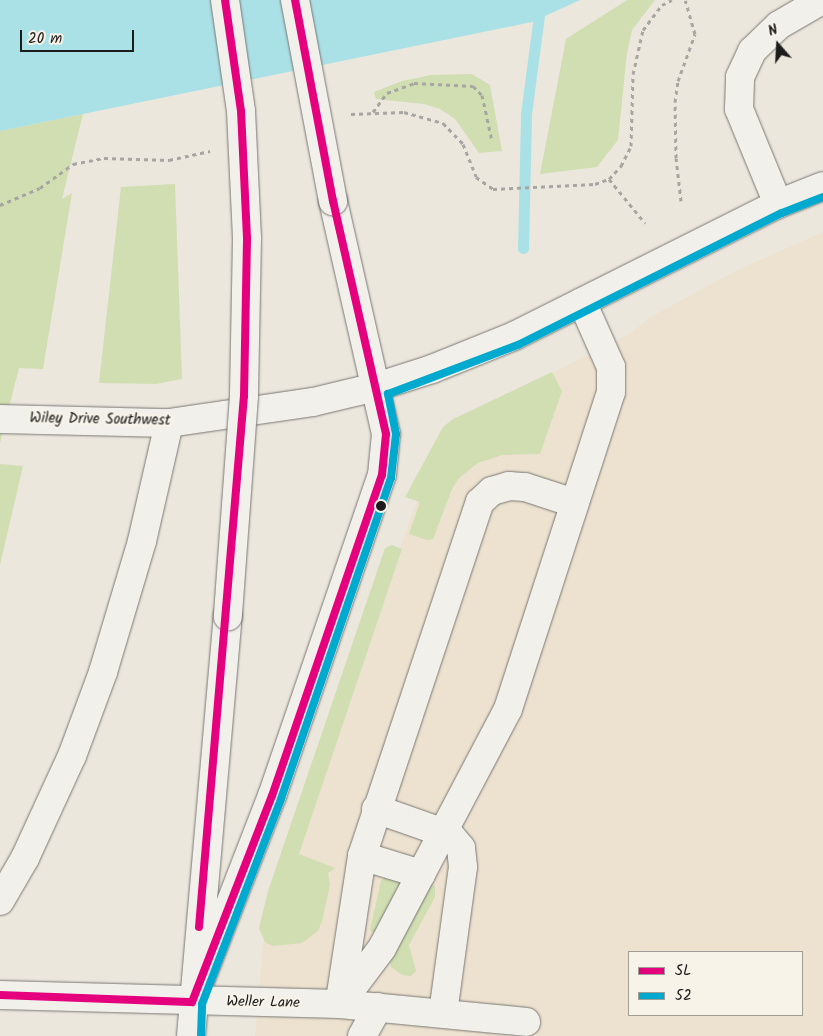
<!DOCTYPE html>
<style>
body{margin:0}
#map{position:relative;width:823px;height:1036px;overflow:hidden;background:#ece7dd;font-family:Kalam,sans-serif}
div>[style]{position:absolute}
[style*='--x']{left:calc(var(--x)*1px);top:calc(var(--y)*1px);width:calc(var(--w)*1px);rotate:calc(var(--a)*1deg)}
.built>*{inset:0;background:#ede2cf}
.green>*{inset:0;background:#d0deb2}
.water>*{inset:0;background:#aae1e6}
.stream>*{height:11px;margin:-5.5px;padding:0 5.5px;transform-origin:5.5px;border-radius:5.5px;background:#aae1e6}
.path>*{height:3px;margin-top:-1.5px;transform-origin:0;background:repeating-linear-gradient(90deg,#a8a6a3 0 4px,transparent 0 8px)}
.roads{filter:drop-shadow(0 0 1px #7a7773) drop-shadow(0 0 1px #7a7773)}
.minor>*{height:28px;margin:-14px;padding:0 14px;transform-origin:14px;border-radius:14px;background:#f1f0eb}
.major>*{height:28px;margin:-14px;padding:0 14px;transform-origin:14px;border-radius:14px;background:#f1f0eb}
.bridges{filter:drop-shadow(0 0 1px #7a7773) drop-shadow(0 0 1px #7a7773)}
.minor-bridge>*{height:28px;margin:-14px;padding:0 14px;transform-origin:14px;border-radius:14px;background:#f1f0eb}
.major-bridge>*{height:28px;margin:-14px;padding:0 14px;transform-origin:14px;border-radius:14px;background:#f1f0eb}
.bus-1>*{height:8px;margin:-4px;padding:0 4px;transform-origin:4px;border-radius:4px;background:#e5007d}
.bus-2>*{height:8px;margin:-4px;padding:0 4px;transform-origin:4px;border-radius:4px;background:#00a9ce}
.dots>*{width:14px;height:14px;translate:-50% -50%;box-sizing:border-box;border:2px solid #f7f3e8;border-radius:50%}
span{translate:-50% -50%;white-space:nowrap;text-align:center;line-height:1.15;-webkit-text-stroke:5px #f7f3e8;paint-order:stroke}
.street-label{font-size:15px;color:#1c1c1c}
.legend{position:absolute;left:628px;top:951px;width:175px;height:65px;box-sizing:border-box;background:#f7f3e8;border:1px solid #9f9d96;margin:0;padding:6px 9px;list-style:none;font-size:15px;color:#1c1c1c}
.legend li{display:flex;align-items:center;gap:10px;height:25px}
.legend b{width:25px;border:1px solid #9f9d96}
.north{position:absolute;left:753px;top:20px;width:50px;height:50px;-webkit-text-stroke:4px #f7f3e8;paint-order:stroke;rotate:341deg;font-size:14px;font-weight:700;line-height:20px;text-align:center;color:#1c1c1c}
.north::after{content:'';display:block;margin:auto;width:18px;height:22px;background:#1c1c1c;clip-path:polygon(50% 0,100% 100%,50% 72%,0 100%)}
.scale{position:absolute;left:20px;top:30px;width:114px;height:22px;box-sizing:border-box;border:2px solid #1c1c1c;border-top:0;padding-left:6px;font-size:15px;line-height:18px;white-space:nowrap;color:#1c1c1c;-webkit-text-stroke:4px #f7f3e8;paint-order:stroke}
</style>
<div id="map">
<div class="built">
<div style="clip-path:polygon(evenodd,823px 232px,823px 1036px,255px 1036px,265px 921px,439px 441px,550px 374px,631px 333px,649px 318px,735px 271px,823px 232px,629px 952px,802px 952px,802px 1015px,629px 1015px,629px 952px)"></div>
</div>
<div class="green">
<div style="clip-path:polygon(627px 0,655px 0,632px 30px,627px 53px,618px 140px,597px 167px,540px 174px,566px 39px)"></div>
<div style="clip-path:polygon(472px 74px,490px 85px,502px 151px,479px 153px,455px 119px,440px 109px,424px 104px,376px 99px,374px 92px,402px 81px,431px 75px)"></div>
<div style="clip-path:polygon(83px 114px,62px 199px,72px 193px,43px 369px,19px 368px,0 443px,0 131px)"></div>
<div style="clip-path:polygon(175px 184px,182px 379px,156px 384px,99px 383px,121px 187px)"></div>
<div style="clip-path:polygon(552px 372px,562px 391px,540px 454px,502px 455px,478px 463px,459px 478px,452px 489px,433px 539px,427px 540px,409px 534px,420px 502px,405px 497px,443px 427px,453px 419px)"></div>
<div style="clip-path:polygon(0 464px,23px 466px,0 565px)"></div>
<div style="clip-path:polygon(392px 545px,402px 549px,299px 854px,335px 868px,328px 873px,330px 885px,322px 921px,318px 931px,302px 943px,273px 946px,265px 942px,259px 928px,268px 891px,385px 548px)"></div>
<div style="clip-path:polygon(386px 876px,403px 883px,373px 933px,370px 930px,381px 881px)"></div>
<div style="clip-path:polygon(431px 883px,435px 887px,435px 897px,409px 945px,416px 971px,411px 976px,402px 975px,391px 967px,389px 957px)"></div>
</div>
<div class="water">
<div style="clip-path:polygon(0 0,580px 0,532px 22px,0 131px)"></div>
</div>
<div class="stream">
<div style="--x:523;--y:248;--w:134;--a:-88.7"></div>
<div style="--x:526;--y:114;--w:115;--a:-82.5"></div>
</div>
<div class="path">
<div style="--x:373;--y:112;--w:24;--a:-54"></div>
<div style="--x:387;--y:93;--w:29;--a:-20"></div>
<div style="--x:414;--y:83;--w:59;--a:2.9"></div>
<div style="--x:473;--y:86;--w:13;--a:45"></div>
<div style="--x:482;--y:95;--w:47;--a:77.7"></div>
<div style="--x:351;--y:114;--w:53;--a:-2.2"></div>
<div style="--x:404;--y:112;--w:41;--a:15.8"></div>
<div style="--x:443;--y:123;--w:29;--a:46"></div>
<div style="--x:463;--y:144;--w:35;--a:68"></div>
<div style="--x:476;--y:177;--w:21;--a:35"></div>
<div style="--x:493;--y:189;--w:102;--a:-2.8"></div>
<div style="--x:595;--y:184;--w:15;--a:-20"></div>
<div style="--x:609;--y:179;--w:18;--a:-47"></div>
<div style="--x:621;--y:166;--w:22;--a:-63"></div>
<div style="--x:631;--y:146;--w:72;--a:-88.4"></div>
<div style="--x:633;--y:74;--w:45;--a:-77.2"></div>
<div style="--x:643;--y:30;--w:31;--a:-53"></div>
<div style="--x:662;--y:5;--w:11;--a:-27"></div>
<div style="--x:609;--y:179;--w:57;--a:50.7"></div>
<div style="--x:681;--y:201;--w:43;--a:-96.6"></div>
<div style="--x:676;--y:158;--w:56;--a:-91"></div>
<div style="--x:675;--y:102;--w:21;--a:-82"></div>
<div style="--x:678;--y:81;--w:50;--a:-70.1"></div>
<div style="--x:695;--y:34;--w:35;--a:-106"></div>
<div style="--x:0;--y:205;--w:43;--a:-23"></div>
<div style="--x:40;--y:188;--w:41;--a:-36"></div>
<div style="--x:73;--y:164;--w:32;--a:-11"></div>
<div style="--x:104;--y:158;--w:65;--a:1.8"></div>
<div style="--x:169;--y:160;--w:42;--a:-12.4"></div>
</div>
<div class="roads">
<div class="minor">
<div style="--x:778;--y:204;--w:103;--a:-112.3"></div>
<div style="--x:739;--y:109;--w:32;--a:-88"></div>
<div style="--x:740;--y:77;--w:29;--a:-65"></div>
<div style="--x:752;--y:51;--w:37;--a:-44"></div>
<div style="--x:779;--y:25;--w:50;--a:-30.2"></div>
<div style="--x:0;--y:419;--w:169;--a:1.4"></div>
<div style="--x:169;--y:423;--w:146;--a:-8.3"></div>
<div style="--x:313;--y:402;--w:65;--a:-13.4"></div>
<div style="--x:376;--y:387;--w:59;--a:-17.8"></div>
<div style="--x:432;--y:369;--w:88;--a:-21.9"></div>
<div style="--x:514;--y:336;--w:295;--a:-26.6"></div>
<div style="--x:778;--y:204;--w:48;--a:-21.8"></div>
<div style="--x:376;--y:809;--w:78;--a:19.4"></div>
<div style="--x:450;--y:835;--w:17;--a:50"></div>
<div style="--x:461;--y:848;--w:19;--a:84"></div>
<div style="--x:463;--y:867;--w:147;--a:97.8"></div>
<div style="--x:362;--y:856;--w:62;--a:17"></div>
<div style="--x:0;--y:901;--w:50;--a:-59.8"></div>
<div style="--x:25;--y:858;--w:112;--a:-65.3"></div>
<div style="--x:72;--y:756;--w:90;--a:-69.7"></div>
<div style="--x:103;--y:672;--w:137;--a:-73.4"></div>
<div style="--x:142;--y:541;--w:121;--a:-77.1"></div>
<div style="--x:199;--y:984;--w:202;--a:-68.8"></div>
<div style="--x:272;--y:796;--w:339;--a:-71.1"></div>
<div style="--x:382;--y:475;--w:41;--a:-84.4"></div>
<div style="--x:386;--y:434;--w:239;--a:-102.8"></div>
<div style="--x:0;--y:995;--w:340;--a:1.5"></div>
<div style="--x:340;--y:1004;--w:187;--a:5.5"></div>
<div style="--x:340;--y:1000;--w:146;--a:-81.3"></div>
<div style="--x:362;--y:856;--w:373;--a:-71.6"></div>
<div style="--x:480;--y:502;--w:16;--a:-43"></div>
<div style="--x:492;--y:491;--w:18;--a:-16"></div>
<div style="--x:509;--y:486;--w:16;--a:4"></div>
<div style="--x:525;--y:487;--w:52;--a:18.1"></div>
<div style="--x:340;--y:1004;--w:70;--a:-53.1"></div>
<div style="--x:382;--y:948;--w:270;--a:-62.2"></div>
<div style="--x:508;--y:709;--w:333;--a:-72"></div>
<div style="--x:611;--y:392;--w:25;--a:-90"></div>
<div style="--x:611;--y:367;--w:71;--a:-114"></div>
<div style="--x:362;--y:1036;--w:33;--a:-61"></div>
</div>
<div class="major">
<div style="--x:191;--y:1036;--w:422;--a:-85"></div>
</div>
</div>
<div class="bridges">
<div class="minor-bridge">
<div style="--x:295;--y:0;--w:205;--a:79.3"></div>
</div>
<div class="major-bridge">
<div style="--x:225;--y:0;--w:112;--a:81.8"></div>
<div style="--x:241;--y:111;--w:127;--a:87.3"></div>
<div style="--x:247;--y:238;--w:158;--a:91.1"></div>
<div style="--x:244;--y:396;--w:221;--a:94.2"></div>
</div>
</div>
<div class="bus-1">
<div style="--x:199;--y:927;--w:533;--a:-85.16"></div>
<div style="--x:244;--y:396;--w:158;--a:-88.9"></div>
<div style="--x:247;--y:238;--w:127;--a:-92.7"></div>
<div style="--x:241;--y:111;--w:112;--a:-98.2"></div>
<div style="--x:0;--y:995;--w:192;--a:2.1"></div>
<div style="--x:192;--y:1002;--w:221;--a:-68.8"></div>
<div style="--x:272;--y:796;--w:339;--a:-71.1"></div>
<div style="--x:382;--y:475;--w:41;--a:-84.4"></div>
<div style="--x:386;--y:434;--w:239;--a:-102.8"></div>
<div style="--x:333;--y:201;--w:205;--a:-100.7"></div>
</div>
<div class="bus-2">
<div style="--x:201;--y:1036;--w:32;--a:-88"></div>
<div style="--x:202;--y:1004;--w:220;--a:-68.9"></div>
<div style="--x:281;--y:799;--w:339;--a:-71.1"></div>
<div style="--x:391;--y:478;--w:44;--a:-83.5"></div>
<div style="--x:396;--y:434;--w:41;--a:-101.3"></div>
<div style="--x:388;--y:394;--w:139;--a:-20.7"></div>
<div style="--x:518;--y:345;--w:295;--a:-26.6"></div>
<div style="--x:782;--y:213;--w:44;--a:-21.3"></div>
</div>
<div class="dots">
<div style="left:381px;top:506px;background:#1c1c1c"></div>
</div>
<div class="street-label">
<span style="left:100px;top:420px;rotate:1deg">Wiley Drive Southwest</span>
<span style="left:263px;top:1003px;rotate:1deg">Weller Lane</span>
</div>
<ul class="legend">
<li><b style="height:6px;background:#e5007d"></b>SL</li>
<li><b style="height:6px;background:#00a9ce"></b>52</li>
</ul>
<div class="north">N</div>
<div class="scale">20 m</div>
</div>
